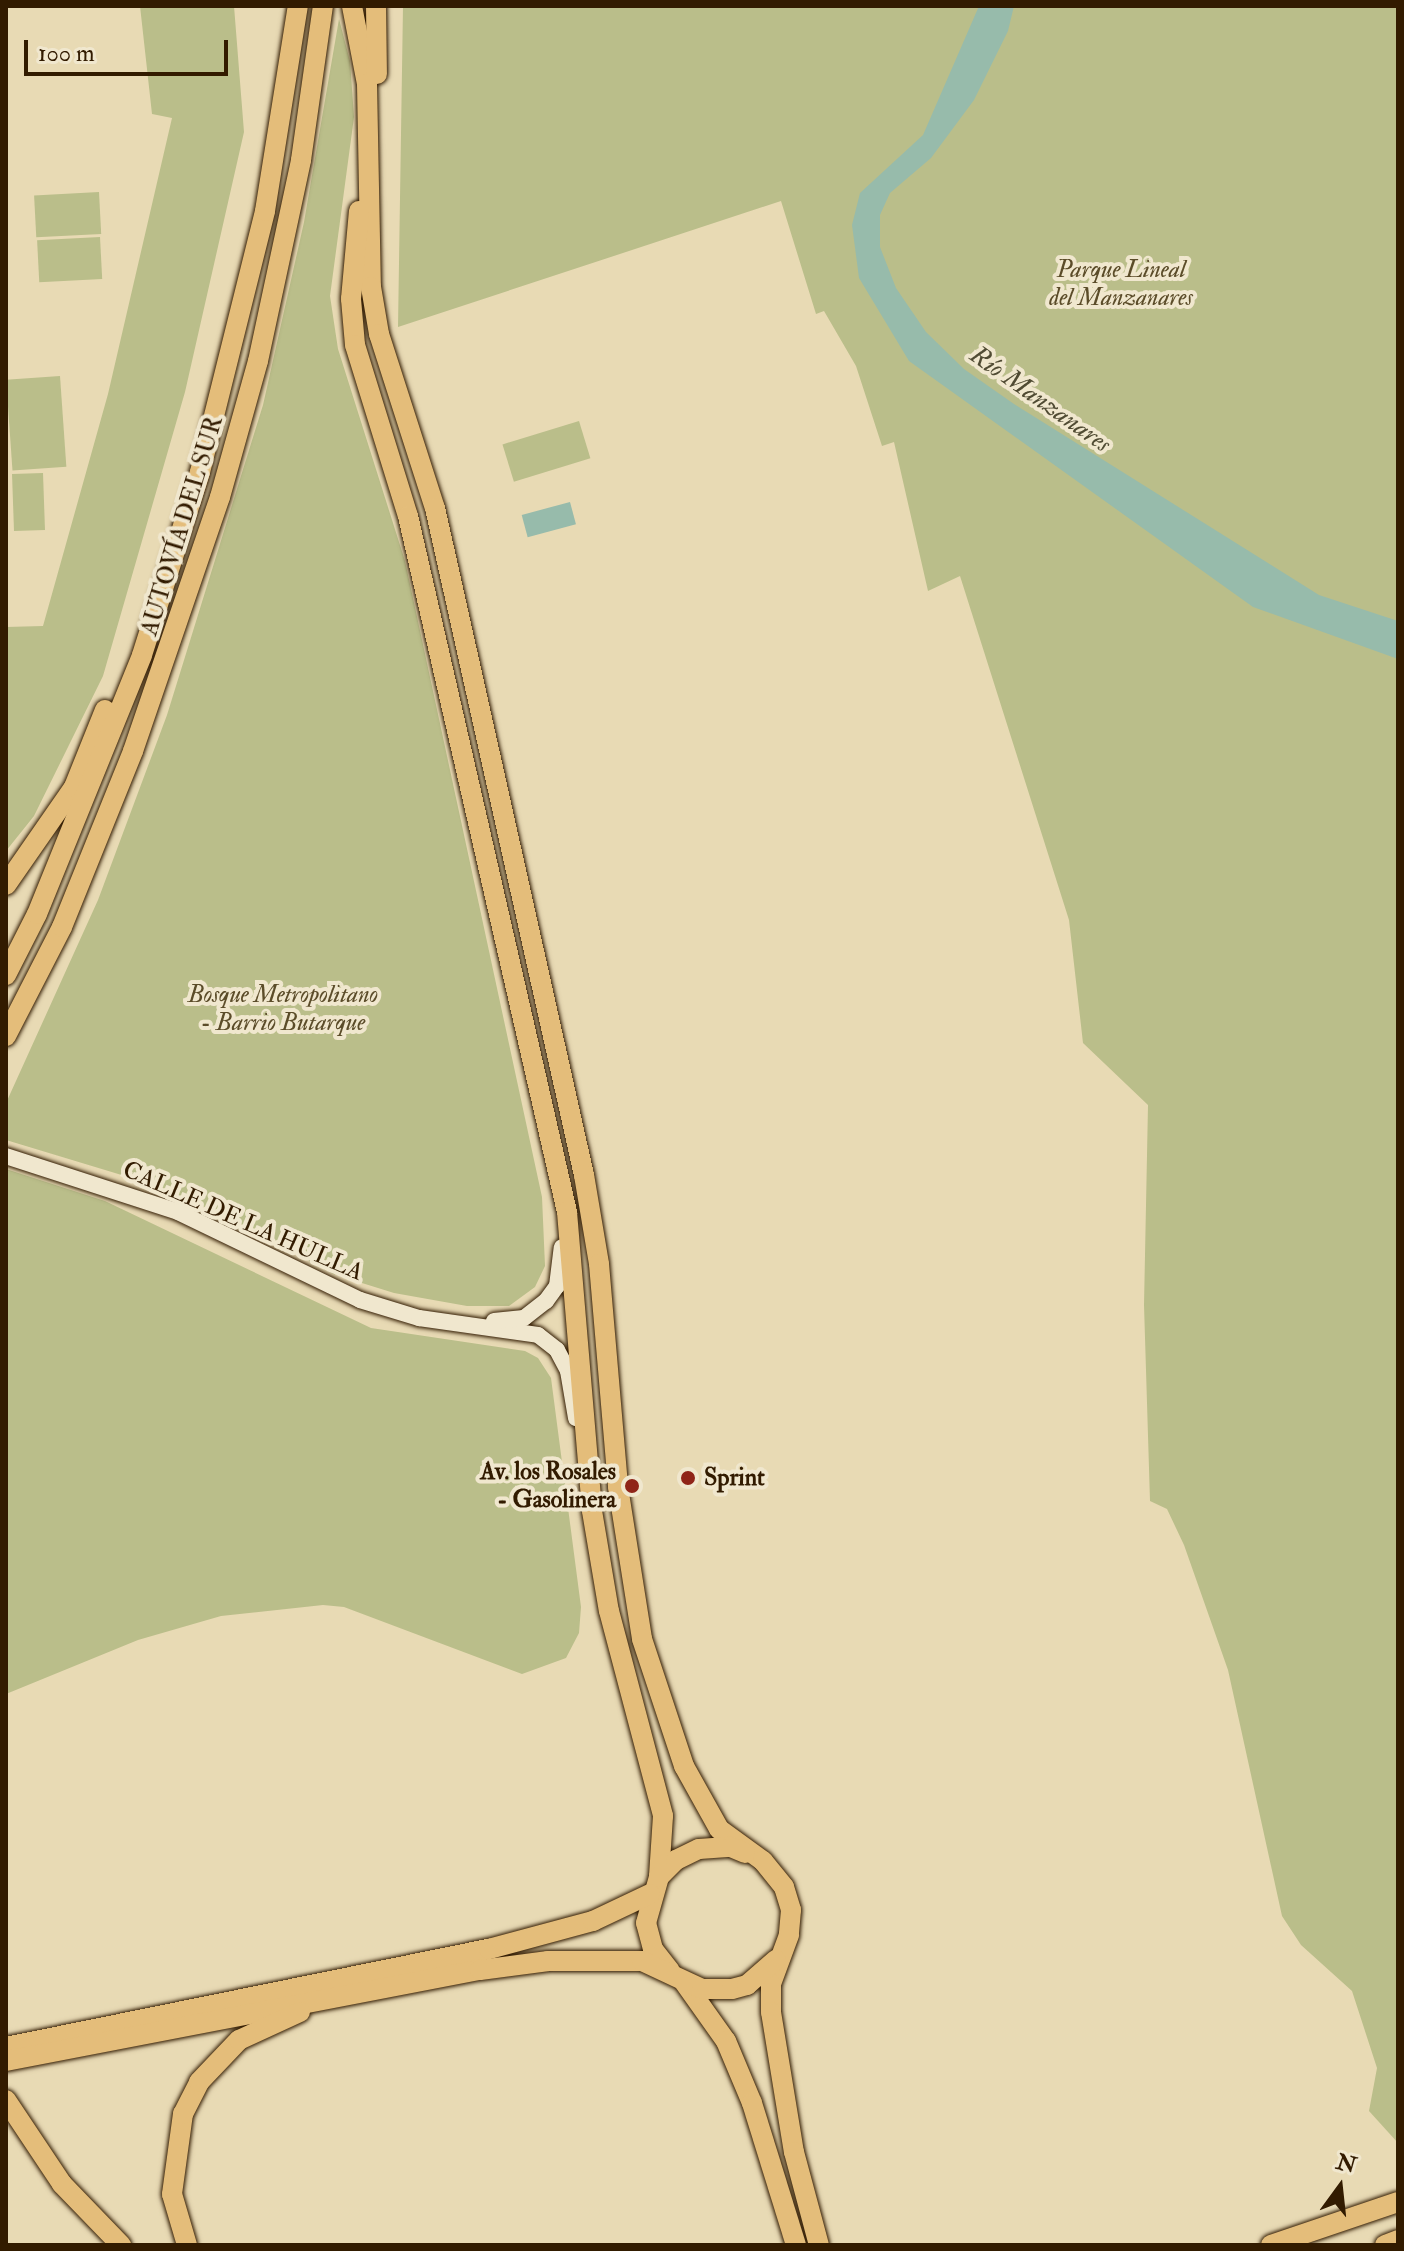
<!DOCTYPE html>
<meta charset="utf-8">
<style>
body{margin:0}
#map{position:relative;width:1404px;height:2251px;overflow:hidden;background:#e8dab4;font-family:"IM FELL Double Pica",serif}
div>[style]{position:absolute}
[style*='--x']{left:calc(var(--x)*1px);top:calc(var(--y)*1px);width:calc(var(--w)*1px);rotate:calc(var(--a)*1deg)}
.green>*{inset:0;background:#babe8a;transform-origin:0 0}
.water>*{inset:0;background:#97bbab;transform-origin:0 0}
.roads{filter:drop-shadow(0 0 2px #321b00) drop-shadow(0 0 2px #321b00)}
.secondary>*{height:16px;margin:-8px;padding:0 8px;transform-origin:8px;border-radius:8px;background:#f0e7ce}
.highway>*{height:20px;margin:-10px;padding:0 10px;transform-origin:10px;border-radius:10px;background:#e4bd7a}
.dots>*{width:22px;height:22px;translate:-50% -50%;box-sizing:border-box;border:4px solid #f0e7ce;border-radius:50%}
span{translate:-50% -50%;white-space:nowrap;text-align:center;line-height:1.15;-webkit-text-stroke:8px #f0e7ce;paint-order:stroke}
.park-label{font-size:24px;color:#5b4c29;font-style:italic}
.street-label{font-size:24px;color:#321b00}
.poi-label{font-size:24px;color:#321b00;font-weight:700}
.right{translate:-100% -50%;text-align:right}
.left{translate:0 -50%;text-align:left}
.water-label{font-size:26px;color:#504b33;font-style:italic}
.frame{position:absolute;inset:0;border:8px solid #321b00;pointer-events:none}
.north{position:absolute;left:1300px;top:2147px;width:80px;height:80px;-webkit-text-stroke:6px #f0e7ce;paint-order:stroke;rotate:15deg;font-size:22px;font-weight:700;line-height:32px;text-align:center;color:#321b00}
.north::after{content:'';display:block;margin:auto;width:28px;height:36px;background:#321b00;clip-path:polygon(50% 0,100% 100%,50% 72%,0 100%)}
.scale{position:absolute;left:24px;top:40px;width:204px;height:36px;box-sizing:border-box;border:4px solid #321b00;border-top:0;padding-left:10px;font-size:24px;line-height:28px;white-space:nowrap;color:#321b00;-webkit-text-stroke:6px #f0e7ce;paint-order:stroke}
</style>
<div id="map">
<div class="green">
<div style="clip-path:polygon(140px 6px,234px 6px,244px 132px,185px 392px,103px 676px,34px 816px,6px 851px,6px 627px,43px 626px,108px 394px,172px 118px,152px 114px)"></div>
<div style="clip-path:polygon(403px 6px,1398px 6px,1398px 2143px,1369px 2111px,1377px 2068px,1352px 1991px,1301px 1945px,1282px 1916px,1228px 1670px,1184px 1545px,1167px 1509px,1150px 1501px,1144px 1305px,1148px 1105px,1083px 1043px,1069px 920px,960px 576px,928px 591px,894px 442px,882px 446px,856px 366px,824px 311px,816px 314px,781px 201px,398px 327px)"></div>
<div style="clip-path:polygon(339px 19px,350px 61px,354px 117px,330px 296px,338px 349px,405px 561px,542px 1197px,545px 1266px,535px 1287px,509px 1306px,467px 1306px,394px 1293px,333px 1274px,226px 1216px,148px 1183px,6px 1140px,6px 1103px,98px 900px,167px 715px,263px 405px,304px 222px)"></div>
<div style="left:99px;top:192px;width:42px;height:65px;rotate:87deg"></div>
<div style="left:100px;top:237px;width:42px;height:63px;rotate:87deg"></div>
<div style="left:60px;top:376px;width:91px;height:54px;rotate:86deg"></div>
<div style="left:579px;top:421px;width:39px;height:80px;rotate:73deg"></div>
<div style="left:43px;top:473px;width:57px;height:31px;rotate:88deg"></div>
<div style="clip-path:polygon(6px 1169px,105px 1201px,371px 1328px,525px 1351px,538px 1358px,551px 1378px,581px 1607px,579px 1633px,566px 1658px,522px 1674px,344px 1607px,323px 1605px,221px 1616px,138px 1640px,6px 1694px)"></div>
</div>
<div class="water">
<div style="clip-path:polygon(979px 6px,1014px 6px,1008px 31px,974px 100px,931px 158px,890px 193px,880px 215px,880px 247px,896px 288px,926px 332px,964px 369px,1014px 404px,1319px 595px,1398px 621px,1398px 659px,1253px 607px,909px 361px,859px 278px,852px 225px,860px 193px,923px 135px)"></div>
<div style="left:570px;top:502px;width:23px;height:50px;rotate:75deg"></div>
</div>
<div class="roads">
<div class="secondary">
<div style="--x:6;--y:1156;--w:181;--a:18"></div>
<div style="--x:178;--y:1212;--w:202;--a:25.8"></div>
<div style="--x:360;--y:1300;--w:62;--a:17"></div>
<div style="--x:419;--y:1318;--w:120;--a:8.1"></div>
<div style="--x:538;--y:1335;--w:24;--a:38"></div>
<div style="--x:557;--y:1350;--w:24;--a:62"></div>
<div style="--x:568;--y:1371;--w:48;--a:80.3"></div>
<div style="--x:494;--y:1321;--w:30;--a:-6"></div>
<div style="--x:524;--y:1318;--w:28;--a:-38"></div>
<div style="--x:546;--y:1301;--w:19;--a:-54"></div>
<div style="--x:557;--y:1286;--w:39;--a:-83"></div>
</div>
<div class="highway">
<div style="--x:352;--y:6;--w:79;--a:79.1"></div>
<div style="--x:367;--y:84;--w:203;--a:88.9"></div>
<div style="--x:371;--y:287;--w:48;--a:80.3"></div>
<div style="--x:379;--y:334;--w:183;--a:72.2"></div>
<div style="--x:435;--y:508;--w:683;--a:77.41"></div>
<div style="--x:584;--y:1175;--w:90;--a:80.4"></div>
<div style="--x:599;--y:1264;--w:224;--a:85.1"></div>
<div style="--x:618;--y:1487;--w:154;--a:81"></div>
<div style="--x:642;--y:1639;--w:134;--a:71.7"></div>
<div style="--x:684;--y:1766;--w:72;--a:60.9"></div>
<div style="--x:719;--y:1829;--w:54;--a:36"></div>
<div style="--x:763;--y:1861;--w:33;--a:51"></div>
<div style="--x:784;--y:1887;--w:24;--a:73"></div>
<div style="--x:791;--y:1910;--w:25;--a:95"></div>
<div style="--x:789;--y:1935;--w:52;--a:110.2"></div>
<div style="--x:771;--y:1984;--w:28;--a:90"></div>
<div style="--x:771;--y:2012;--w:142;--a:80.7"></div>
<div style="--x:794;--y:2152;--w:96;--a:75"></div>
<div style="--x:376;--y:6;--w:68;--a:89.2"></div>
<div style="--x:359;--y:211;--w:88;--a:95.2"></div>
<div style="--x:351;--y:299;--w:46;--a:85"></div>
<div style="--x:355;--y:345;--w:179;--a:72.8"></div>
<div style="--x:408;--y:516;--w:714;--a:77.13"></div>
<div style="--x:567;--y:1212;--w:300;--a:85.2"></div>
<div style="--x:592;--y:1511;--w:101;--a:80.4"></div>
<div style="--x:609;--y:1611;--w:212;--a:75.2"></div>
<div style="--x:663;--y:1816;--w:61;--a:93.8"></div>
<div style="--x:6;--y:885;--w:119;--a:-55.2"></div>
<div style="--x:74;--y:787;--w:83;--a:-68.1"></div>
<div style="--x:6;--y:975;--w:68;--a:-63.1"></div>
<div style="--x:37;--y:914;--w:279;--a:-67.9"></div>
<div style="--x:142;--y:655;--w:192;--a:-72.4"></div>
<div style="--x:200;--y:472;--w:269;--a:-76"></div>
<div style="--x:265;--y:211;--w:208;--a:-80.9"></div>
<div style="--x:6;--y:1036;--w:123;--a:-62.8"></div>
<div style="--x:62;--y:927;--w:190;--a:-68"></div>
<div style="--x:133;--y:751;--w:268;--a:-71.1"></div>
<div style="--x:220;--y:497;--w:141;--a:-74.4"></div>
<div style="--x:258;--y:361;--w:206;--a:-77.9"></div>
<div style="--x:301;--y:160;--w:156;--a:-81.9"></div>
<div style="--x:670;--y:1971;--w:28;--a:-128"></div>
<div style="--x:653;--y:1949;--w:27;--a:-105"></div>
<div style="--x:646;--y:1923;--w:48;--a:-74.2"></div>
<div style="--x:659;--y:1877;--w:24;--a:-45"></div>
<div style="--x:676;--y:1860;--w:25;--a:-26"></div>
<div style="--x:699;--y:1849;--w:32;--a:-4"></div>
<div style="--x:731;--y:1847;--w:15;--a:23"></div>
<div style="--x:684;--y:1982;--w:72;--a:54.6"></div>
<div style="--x:726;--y:2041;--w:67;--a:67.2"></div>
<div style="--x:752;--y:2103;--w:149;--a:72.8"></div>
<div style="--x:6;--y:2047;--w:493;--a:-11.5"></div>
<div style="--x:489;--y:1949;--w:108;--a:-15.1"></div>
<div style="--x:593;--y:1921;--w:63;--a:-25.3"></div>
<div style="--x:6;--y:2061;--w:483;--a:-10.9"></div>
<div style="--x:480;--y:1970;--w:69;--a:-7.5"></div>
<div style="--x:548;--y:1961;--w:94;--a:0"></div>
<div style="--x:642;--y:1961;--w:66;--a:25"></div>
<div style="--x:702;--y:1989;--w:30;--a:0"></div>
<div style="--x:732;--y:1989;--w:16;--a:-15"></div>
<div style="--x:747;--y:1985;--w:38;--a:-41"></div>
<div style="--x:6;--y:2100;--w:101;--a:56.3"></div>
<div style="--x:62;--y:2184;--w:85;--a:46"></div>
<div style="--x:187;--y:2245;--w:53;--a:-106.4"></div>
<div style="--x:172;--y:2194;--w:81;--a:-82.2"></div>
<div style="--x:183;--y:2114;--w:36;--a:-63"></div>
<div style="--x:199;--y:2082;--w:58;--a:-46.4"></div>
<div style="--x:239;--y:2040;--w:67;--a:-24.7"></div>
<div style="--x:1271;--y:2245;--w:134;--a:-18.7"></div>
<div style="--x:1385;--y:2245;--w:14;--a:-21"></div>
</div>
</div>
<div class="dots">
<div style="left:688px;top:1478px;background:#8f2418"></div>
<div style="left:632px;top:1486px;background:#8f2418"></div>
</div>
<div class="park-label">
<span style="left:1121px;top:284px">Parque Lineal<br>del Manzanares</span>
<span style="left:283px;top:1009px">Bosque Metropolitano<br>- Barrio Butarque</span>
</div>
<div class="street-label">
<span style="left:182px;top:526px;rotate:-73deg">AUTOVÍA DEL SUR</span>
<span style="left:243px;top:1221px;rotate:24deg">CALLE DE LA HULLA</span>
</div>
<div class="poi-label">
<span class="right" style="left:616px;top:1486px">Av. los Rosales<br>- Gasolinera</span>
<span class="left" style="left:704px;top:1478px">Sprint</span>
</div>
<div class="water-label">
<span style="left:1040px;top:400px;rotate:35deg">Río Manzanares</span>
</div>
<div class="frame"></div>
<div class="north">N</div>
<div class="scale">100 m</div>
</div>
